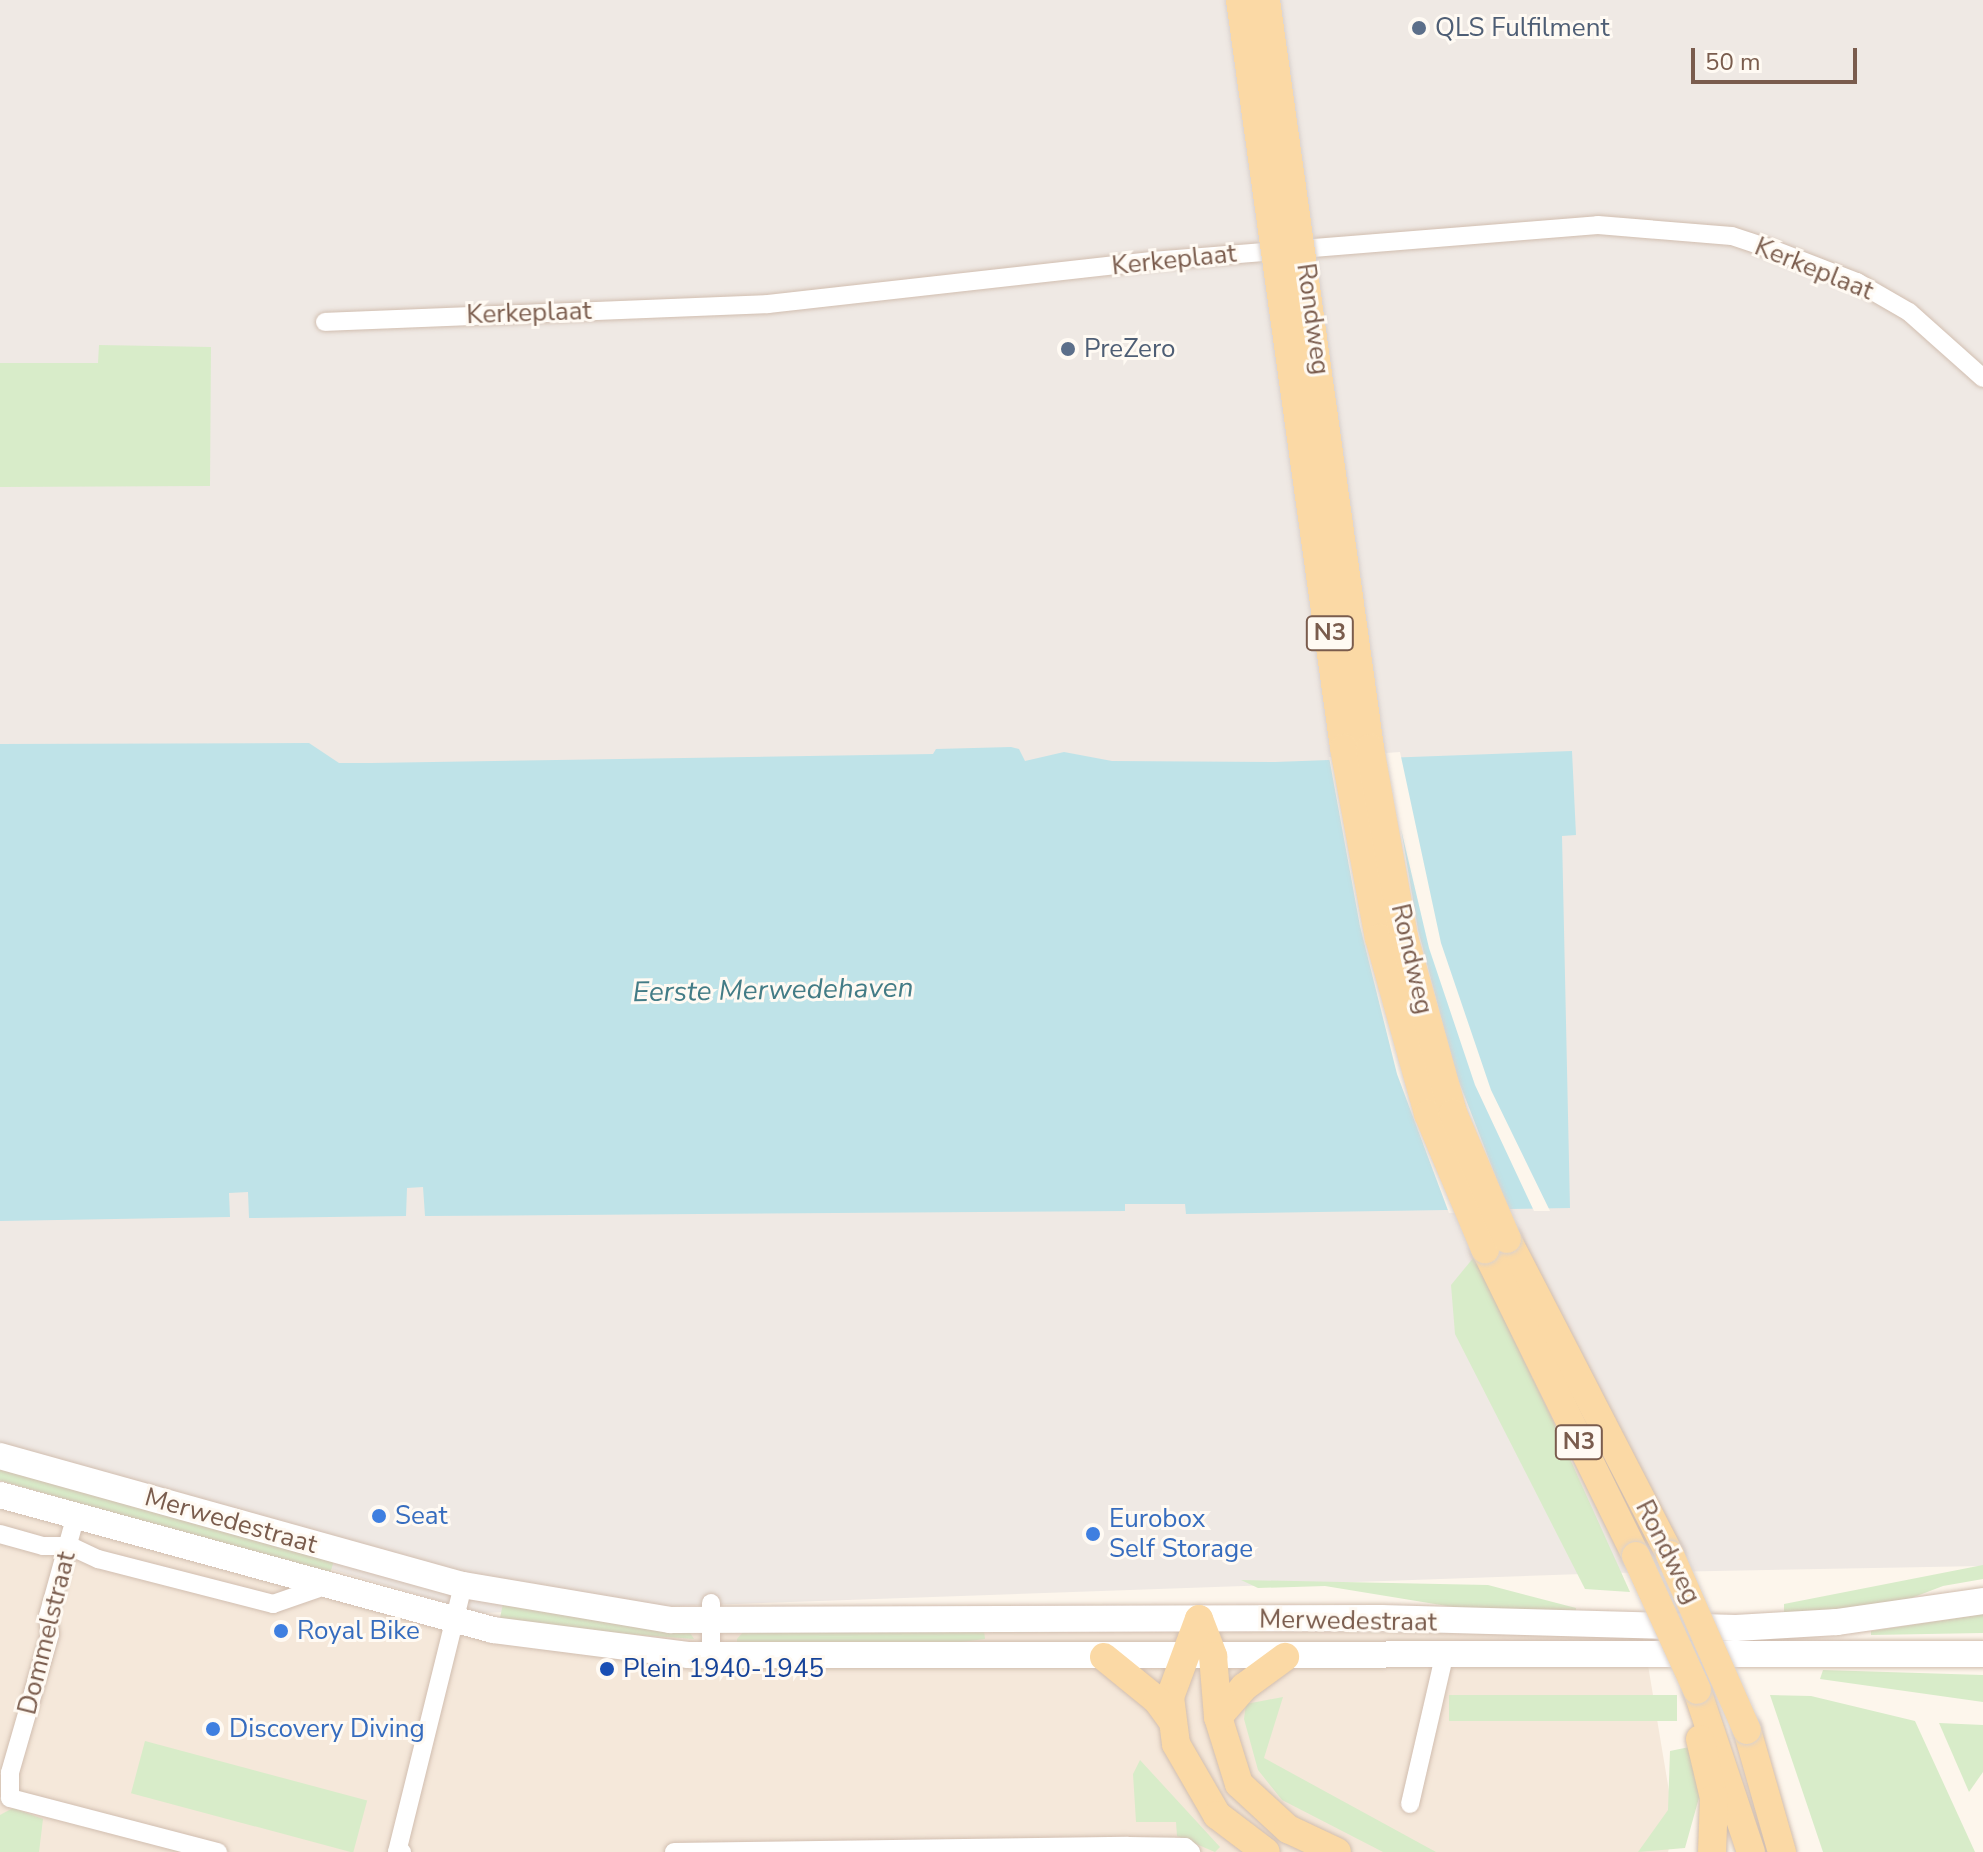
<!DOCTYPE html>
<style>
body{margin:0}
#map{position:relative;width:1983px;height:1852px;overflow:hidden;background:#fdf6ec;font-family:"Nunito Sans",sans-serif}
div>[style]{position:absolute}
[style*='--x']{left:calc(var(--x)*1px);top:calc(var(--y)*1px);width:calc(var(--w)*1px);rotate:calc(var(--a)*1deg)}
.residential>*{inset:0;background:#f5e8da}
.industrial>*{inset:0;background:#efe9e4}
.green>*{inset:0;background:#d8ecc9;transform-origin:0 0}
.water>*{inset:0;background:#bfe3e8}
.pier>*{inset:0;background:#fdf6ec}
.roads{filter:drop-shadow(0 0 2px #d1beb0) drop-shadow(0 0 2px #d1beb0)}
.minor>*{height:18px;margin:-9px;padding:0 9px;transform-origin:9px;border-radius:9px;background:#fff}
.secondary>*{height:26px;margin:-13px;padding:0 13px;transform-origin:13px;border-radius:13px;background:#fff}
.primary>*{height:28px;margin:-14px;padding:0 14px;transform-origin:14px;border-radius:14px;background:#fbd9a5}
.bridges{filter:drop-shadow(0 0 2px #dad1cd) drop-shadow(0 0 2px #dad1cd)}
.primary-bridge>*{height:28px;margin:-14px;padding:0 14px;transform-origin:14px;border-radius:14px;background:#fbd9a5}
.dots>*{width:22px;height:22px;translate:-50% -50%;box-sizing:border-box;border:4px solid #fffaf3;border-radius:50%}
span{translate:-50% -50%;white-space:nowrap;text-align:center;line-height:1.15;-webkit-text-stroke:6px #fffaf3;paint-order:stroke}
.shield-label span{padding:2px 6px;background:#fffaf3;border:2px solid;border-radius:6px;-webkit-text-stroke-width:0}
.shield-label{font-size:24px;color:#7a5c4d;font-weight:700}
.service-label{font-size:26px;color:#4e5e75}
.left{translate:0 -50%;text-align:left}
.street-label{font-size:26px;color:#7a5c4d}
.shop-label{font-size:26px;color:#366cbe}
.transit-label{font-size:26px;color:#164399}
.water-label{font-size:28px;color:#437c86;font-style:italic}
.scale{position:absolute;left:1691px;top:48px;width:166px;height:36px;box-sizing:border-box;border:4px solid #7a5c4d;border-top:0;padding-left:10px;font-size:24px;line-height:28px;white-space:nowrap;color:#7a5c4d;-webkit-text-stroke:6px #fffaf3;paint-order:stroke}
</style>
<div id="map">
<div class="residential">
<div style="clip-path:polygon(0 1487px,491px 1624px,1643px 1635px,1675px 1827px,1668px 1852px,0 1852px)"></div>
</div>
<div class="industrial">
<div style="clip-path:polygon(0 0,1983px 0,1983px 1566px,1611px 1573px,481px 1613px,0 1472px)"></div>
</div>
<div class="green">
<div style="clip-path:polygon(99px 345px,211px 347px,210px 486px,0 487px,0 363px,98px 363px)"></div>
<div style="clip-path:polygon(1474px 1257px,1552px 1419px,1630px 1592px,1585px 1589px,1455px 1334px,1451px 1285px)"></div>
<div style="left:0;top:1466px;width:347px;height:14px;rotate:16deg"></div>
<div style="clip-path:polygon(1983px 1565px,1983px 1579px,1943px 1586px,1893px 1605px,1784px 1615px,1784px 1604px)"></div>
<div style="clip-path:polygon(1241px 1580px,1488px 1585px,1576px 1608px,1576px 1614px,1496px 1614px,1325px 1586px,1258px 1588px)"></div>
<div style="clip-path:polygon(503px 1604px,689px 1631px,694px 1639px,561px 1629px,500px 1618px)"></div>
<div style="clip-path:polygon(1983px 1614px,1983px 1633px,1871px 1635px,1871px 1631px)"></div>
<div style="clip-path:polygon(984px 1631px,985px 1639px,922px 1647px,737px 1643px,737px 1639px,743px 1632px)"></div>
<div style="clip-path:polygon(1823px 1670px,1983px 1675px,1983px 1702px,1820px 1679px)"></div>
<div style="left:1449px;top:1695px;width:228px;height:26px"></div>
<div style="clip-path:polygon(1770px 1695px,1811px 1696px,1915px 1721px,1975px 1852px,1823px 1852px)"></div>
<div style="clip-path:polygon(1283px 1697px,1264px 1758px,1436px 1852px,1383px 1852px,1282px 1800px,1258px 1770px,1244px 1719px,1246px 1704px)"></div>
<div style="clip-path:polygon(1939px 1723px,1983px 1725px,1983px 1772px,1969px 1792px)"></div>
<div style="left:145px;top:1741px;width:230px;height:54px;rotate:15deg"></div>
<div style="clip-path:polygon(1699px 1745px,1702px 1787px,1685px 1848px,1638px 1852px,1668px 1810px,1670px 1751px)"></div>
<div style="clip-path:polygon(1140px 1760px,1220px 1847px,1215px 1852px,1177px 1836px,1176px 1822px,1136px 1822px,1133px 1774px)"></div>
<div style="clip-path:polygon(13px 1808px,43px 1819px,39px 1852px,0 1852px,0 1815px)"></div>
</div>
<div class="water">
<div style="clip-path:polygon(309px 743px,339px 763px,371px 763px,933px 754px,936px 749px,1011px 747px,1019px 749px,1025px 761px,1064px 752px,1112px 761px,1275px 762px,1572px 751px,1576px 835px,1562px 836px,1570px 1208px,1186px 1214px,1185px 1204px,1125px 1204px,1125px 1211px,425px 1216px,423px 1187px,407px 1188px,406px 1216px,249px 1218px,248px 1192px,229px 1193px,230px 1217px,0 1221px,0 744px)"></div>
</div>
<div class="pier">
<div style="clip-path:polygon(1400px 752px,1441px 943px,1491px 1090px,1550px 1211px,1534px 1211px,1475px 1085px,1429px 948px,1401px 829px,1418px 930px,1456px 1074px,1509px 1211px,1449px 1213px,1397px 1074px,1360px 926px,1329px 757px)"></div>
</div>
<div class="roads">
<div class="minor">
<div style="--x:325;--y:322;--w:443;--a:-2.3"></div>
<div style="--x:768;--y:304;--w:386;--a:-6.4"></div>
<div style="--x:1152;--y:261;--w:447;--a:-4.6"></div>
<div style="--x:1598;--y:225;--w:134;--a:4.7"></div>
<div style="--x:1732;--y:236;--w:44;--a:18.4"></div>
<div style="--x:1774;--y:250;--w:89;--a:21.1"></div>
<div style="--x:1857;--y:282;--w:60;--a:30"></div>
<div style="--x:1909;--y:312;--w:99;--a:41.7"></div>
<div style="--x:76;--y:1515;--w:105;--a:105.5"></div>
<div style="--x:48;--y:1616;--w:18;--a:84"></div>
<div style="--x:50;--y:1634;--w:145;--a:106.1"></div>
<div style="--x:10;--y:1773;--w:25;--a:90"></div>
<div style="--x:10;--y:1798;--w:215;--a:14.6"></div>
<div style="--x:0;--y:1534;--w:45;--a:15.6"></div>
<div style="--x:43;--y:1546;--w:27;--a:0"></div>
<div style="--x:70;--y:1546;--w:31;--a:25"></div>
<div style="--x:98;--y:1559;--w:181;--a:14.4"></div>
<div style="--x:273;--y:1604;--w:58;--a:-19.1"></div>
<div style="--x:711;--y:1603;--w:53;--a:90"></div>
<div style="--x:1410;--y:1804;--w:151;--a:-77"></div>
<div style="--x:402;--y:1852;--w:5;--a:180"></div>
<div style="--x:397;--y:1852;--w:275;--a:-76.1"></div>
<div style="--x:674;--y:1852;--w:454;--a:-0.8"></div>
<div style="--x:1128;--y:1846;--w:57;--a:1"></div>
<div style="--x:1185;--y:1847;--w:8;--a:40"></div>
</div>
<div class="secondary">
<div style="--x:0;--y:1456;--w:481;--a:15.6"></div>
<div style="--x:463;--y:1585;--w:210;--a:9.6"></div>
<div style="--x:670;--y:1620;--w:711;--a:-0.16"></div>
<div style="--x:1381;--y:1618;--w:355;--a:1.6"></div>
<div style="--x:1736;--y:1628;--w:101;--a:-3.4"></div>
<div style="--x:1837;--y:1622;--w:148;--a:-8.2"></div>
<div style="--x:0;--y:1495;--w:511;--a:15.31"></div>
<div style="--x:493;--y:1630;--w:197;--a:7.3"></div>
<div style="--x:688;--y:1655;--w:1295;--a:-0.04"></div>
</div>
<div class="primary">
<div style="--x:1507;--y:1239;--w:356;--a:62.7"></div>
<div style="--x:1485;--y:1249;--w:342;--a:63.8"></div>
<div style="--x:1199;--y:1619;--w:40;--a:69"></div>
<div style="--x:1213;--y:1656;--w:61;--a:85.3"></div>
<div style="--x:1218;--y:1717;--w:70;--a:72.6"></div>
<div style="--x:1239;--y:1784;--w:67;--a:42.6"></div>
<div style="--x:1288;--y:1829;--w:54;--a:25.1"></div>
<div style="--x:1199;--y:1619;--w:83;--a:110.4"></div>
<div style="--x:1170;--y:1697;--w:47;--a:82.7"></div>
<div style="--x:1176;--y:1744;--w:82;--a:60"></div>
<div style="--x:1217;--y:1815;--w:61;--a:37.1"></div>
<div style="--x:1104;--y:1657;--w:68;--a:39.1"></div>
<div style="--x:1157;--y:1700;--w:26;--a:54"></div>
<div style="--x:1697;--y:1690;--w:171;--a:71.6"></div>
<div style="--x:1218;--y:1717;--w:40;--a:-49"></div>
<div style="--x:1244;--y:1687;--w:51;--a:-36.2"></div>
<div style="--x:1747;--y:1730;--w:127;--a:74"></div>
<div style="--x:1700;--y:1739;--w:61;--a:76.7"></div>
<div style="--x:1714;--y:1798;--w:54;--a:92.1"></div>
</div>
</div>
<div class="bridges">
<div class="primary-bridge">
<div style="--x:1240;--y:0;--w:755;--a:82.08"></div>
<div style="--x:1344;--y:748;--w:193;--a:79.6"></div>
<div style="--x:1379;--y:938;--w:183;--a:74.4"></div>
<div style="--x:1428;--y:1114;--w:147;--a:67.1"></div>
<div style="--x:1266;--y:0;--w:755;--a:82.08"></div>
<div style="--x:1370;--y:748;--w:192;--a:79.8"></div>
<div style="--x:1404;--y:937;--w:183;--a:74.4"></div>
<div style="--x:1453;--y:1113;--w:137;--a:66.8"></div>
<div style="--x:1670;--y:1555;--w:191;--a:66.3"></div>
<div style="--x:1636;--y:1556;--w:147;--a:65.5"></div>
</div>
</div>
<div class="dots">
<div style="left:1419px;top:28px;background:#5c6f8a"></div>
<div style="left:1068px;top:349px;background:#5c6f8a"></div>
<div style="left:379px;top:1516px;background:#3f7fe0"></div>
<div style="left:1093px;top:1534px;background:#3f7fe0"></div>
<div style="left:281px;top:1631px;background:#3f7fe0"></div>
<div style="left:607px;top:1669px;background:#1a4fb4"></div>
<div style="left:213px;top:1729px;background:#3f7fe0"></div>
</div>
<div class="shield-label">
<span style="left:1330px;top:633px">N3</span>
<span style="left:1579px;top:1442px">N3</span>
</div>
<div class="service-label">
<span class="left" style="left:1435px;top:28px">QLS Fulfilment</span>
<span class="left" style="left:1084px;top:349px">PreZero</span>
</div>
<div class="street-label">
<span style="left:1174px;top:260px;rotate:-6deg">Kerkeplaat</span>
<span style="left:1814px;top:269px;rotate:22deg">Kerkeplaat</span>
<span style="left:529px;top:313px;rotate:-2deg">Kerkeplaat</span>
<span style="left:1313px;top:319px;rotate:82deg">Rondweg</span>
<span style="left:1412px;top:959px;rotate:77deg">Rondweg</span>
<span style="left:231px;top:1521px;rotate:16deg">Merwedestraat</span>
<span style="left:1668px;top:1552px;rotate:63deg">Rondweg</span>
<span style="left:1348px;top:1621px;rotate:1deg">Merwedestraat</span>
<span style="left:47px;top:1633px;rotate:-76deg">Dommelstraat</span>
</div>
<div class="shop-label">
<span class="left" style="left:395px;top:1516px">Seat</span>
<span class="left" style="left:1109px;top:1534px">Eurobox<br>Self Storage</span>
<span class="left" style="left:297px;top:1631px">Royal Bike</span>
<span class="left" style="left:229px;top:1729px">Discovery Diving</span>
</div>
<div class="transit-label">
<span class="left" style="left:623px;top:1669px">Plein 1940-1945</span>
</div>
<div class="water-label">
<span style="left:773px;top:990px;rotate:-1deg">Eerste Merwedehaven</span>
</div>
<div class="scale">50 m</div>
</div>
